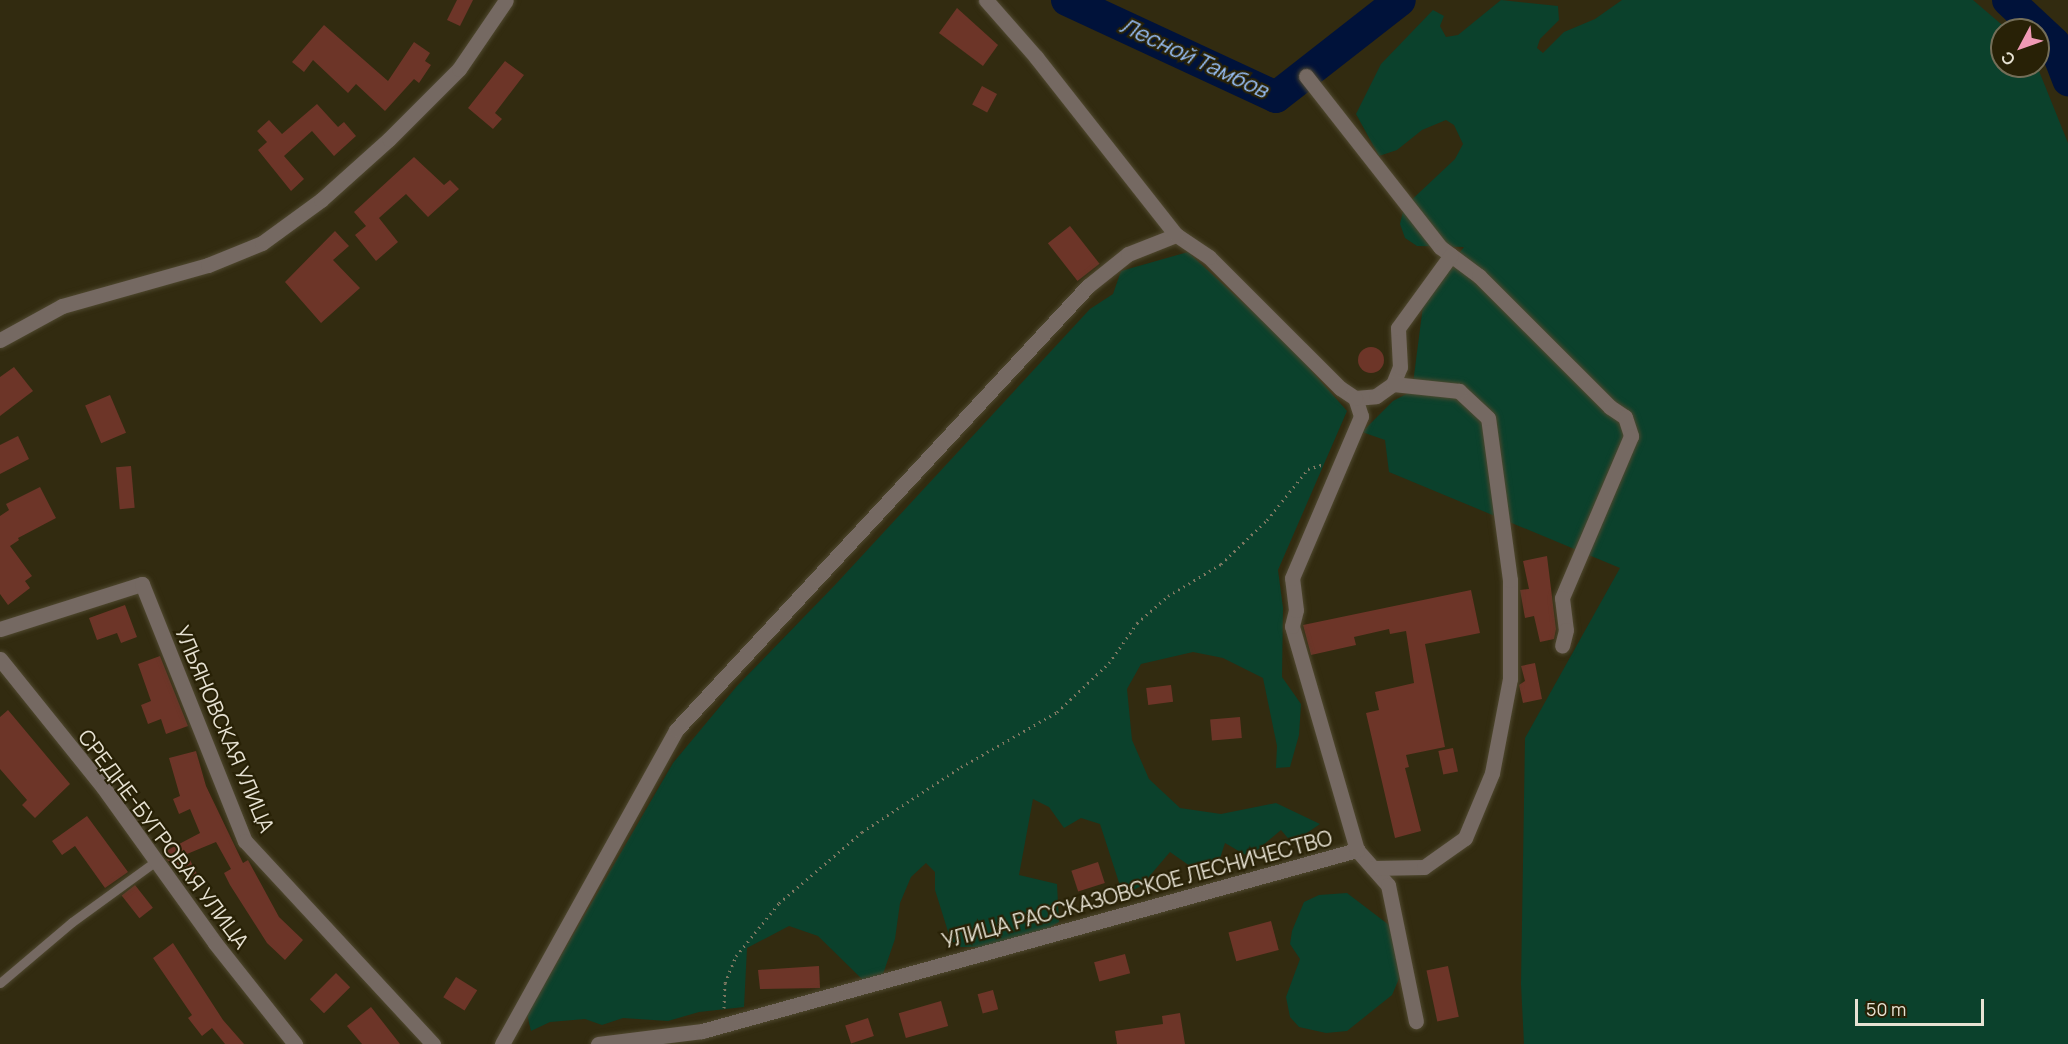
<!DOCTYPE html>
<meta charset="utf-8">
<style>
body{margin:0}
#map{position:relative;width:2068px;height:1044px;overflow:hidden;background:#322b10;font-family:Manrope,sans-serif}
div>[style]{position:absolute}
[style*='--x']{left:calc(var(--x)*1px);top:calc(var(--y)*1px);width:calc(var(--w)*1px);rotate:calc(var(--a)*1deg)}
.green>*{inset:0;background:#0b412c}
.river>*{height:32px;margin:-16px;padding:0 16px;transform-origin:16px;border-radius:16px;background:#00123a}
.building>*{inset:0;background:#6d3528;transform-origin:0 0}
.round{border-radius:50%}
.path>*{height:3px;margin-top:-1.5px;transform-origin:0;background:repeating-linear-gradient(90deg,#7e7862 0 1.5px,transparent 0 6px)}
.roads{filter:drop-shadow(0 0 2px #4f482f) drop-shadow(0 0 2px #4f482f)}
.service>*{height:9px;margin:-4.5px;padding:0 4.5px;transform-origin:4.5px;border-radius:4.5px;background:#756962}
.minor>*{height:15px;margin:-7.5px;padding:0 7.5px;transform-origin:7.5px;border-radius:7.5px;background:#756962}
span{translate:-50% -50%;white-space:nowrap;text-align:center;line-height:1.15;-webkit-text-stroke:4.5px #282106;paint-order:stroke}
.street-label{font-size:21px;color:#e7e2d3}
.water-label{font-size:22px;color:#99c1f9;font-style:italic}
.north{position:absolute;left:1990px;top:18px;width:60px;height:60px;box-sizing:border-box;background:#282106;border:2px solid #746e58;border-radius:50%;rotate:229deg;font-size:16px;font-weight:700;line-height:24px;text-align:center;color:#e7e2d3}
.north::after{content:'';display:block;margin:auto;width:21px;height:27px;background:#f09ab5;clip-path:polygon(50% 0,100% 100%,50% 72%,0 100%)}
.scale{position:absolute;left:1855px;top:999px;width:129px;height:27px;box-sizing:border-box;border:3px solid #e7e2d3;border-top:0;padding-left:8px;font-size:18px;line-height:21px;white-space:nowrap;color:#e7e2d3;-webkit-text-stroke:4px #282106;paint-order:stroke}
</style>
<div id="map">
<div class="green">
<div style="clip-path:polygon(1501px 0,1558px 6px,1559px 20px,1540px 39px,1537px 48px,1543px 53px,1564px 32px,1595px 19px,1622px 0,1973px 0,2008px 30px,2002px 30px,2002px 66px,2037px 66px,2068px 143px,2068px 1044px,1524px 1044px,1521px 984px,1525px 738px,1620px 568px,1389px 472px,1385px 440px,1362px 432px,1393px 401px,1412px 391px,1424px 298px,1464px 247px,1417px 246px,1405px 238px,1400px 224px,1404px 207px,1455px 159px,1463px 144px,1454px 125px,1446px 120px,1422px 130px,1397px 150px,1379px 156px,1356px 114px,1381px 64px,1433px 10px,1444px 16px,1440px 26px,1446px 37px,1458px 35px)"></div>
<div style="clip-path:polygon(1188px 252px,1287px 343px,1347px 411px,1278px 570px,1283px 608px,1282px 677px,1301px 704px,1299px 735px,1290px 767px,1276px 768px,1277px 746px,1263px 678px,1223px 658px,1193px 652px,1141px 664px,1127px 689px,1132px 740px,1149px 779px,1180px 808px,1221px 814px,1276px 803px,1320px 824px,1292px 843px,1281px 830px,1249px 857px,1225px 843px,1219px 861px,1190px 866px,1170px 852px,1141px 886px,1123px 895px,1100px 824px,1081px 818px,1064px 828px,1049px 807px,1033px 799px,1019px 875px,1057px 884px,1059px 922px,1044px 931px,982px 947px,961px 947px,951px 941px,935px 890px,935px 872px,926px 863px,911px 877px,900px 903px,895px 939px,883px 974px,865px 982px,818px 936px,789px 926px,747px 948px,744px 1007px,699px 1012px,668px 1021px,623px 1018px,602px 1025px,585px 1019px,550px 1022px,531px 1031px,527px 1014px,673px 763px,737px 686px,835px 585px,1090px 309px,1113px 294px,1121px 271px)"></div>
<div style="clip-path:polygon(1347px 893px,1389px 925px,1401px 974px,1392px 995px,1347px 1031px,1326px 1033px,1299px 1027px,1290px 1017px,1286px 997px,1300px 959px,1290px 944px,1292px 931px,1304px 902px,1319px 895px)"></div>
</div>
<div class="river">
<div style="--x:1067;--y:0;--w:230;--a:24.9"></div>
<div style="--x:1276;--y:97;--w:157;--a:-38"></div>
<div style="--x:2008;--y:0;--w:63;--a:43.1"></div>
<div style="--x:2054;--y:43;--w:40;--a:69"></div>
</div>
<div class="building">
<div style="clip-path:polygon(457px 0,473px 0,460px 26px,447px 20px)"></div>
<div style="clip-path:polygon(957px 8px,998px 45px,983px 66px,939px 33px)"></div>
<div style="clip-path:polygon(324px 25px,388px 81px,414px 42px,430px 53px,425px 61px,431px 65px,419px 83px,414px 79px,385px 111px,356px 84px,348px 93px,313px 60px,304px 72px,292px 62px)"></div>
<div style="clip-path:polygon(505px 61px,524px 75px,495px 113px,502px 119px,493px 129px,468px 108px)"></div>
<div style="left:982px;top:86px;width:17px;height:21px;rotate:28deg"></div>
<div style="clip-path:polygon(317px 104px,338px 127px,344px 122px,356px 136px,334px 156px,312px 131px,284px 156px,304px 179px,291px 191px,258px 150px,267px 142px,257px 131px,269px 120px,282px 134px)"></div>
<div style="clip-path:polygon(414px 157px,444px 185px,450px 180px,459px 189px,428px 217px,406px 194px,379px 218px,398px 242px,376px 261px,355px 235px,366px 226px,354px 212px)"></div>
<div style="left:1070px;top:226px;width:48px;height:28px;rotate:52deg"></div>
<div style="clip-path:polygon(335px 231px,349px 246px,333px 260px,360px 288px,321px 323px,285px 282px)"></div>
<div class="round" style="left:1358px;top:347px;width:26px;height:26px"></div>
<div style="clip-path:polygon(14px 367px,33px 391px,0 416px,0 377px)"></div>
<div style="left:110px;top:395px;width:41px;height:27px;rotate:67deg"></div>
<div style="clip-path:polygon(18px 436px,29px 459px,0 474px,0 445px)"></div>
<div style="left:131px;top:466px;width:42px;height:15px;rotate:85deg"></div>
<div style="clip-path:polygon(40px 487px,56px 518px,18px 538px,19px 540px,10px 546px,32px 576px,25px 581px,30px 588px,8px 605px,0 594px,0 516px,9px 510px,6px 504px)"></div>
<div style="clip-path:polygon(1547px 556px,1556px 629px,1554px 639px,1540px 642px,1534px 616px,1525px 618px,1520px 590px,1529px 589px,1523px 561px)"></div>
<div style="clip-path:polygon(1471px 590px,1480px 633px,1425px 644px,1445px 747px,1406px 755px,1409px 767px,1405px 768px,1421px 831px,1395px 838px,1366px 713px,1379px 710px,1375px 692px,1414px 683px,1406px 631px,1390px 634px,1389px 629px,1354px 637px,1356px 645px,1311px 655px,1303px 625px)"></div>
<div style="clip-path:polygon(125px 605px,137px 637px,121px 643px,117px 633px,97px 640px,89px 618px)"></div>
<div style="clip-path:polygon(160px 656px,188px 726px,166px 734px,161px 719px,148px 724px,141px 705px,151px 701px,138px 664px)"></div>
<div style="clip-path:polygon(1535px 663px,1542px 699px,1523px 703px,1519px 685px,1525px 681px,1521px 666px)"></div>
<div style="left:1171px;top:685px;width:17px;height:25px;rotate:83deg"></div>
<div style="clip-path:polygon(8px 710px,70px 784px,35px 818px,22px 805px,27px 800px,0 769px,0 717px)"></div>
<div style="left:1240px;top:717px;width:21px;height:30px;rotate:85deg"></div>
<div style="left:1453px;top:748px;width:24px;height:15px;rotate:78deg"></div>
<div style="clip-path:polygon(196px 751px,206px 786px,243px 863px,248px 860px,279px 917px,303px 940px,285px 960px,267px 943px,230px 885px,224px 873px,231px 869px,216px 842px,187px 854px,198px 876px,187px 882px,175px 860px,169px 862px,162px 853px,200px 833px,190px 809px,179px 814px,173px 799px,180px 796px,169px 758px)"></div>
<div style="clip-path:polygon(87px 816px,128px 872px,105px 888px,75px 846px,62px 855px,52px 841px)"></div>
<div style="left:1098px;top:862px;width:22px;height:28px;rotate:72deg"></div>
<div style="left:135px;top:885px;width:29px;height:17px;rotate:52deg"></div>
<div style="left:1271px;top:921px;width:30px;height:44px;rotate:75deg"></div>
<div style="clip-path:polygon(173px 943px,223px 1020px,244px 1044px,225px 1044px,212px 1028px,202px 1036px,188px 1018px,192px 1015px,153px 958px)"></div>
<div style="left:1125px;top:954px;width:20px;height:32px;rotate:75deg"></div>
<div style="clip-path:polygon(819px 966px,820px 988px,760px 989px,758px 970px)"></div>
<div style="left:1448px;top:966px;width:52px;height:22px;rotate:78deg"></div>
<div style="left:336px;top:973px;width:20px;height:37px;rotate:45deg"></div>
<div style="left:456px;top:977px;width:25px;height:24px;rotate:32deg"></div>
<div style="left:993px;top:990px;width:20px;height:16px;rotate:75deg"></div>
<div style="left:941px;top:1001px;width:26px;height:44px;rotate:74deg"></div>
<div style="clip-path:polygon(371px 1007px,400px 1044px,362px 1044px,347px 1026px)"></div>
<div style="clip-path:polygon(1180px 1013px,1185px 1044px,1117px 1044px,1115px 1031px,1163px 1024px,1162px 1016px)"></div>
<div style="left:868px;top:1018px;width:19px;height:24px;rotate:72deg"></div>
</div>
<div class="path">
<div style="--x:724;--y:1008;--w:25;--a:-88"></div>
<div style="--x:725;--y:983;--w:29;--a:-68"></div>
<div style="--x:736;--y:956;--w:68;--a:-50.9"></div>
<div style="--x:779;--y:903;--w:109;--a:-40.5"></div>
<div style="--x:862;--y:832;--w:118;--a:-33.3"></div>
<div style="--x:961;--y:767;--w:111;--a:-29.8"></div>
<div style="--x:1057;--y:712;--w:71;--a:-43.3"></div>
<div style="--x:1109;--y:663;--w:49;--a:-55"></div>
<div style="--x:1137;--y:623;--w:41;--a:-41.1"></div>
<div style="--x:1168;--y:596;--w:62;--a:-31.1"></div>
<div style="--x:1221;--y:564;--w:64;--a:-43.7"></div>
<div style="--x:1267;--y:520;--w:65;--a:-51.2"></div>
<div style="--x:1308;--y:469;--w:17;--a:-17"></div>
</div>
<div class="roads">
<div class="service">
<div style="--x:0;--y:983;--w:94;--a:-40.3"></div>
<div style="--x:72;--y:922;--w:104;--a:-36"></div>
</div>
<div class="minor">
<div style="--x:1306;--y:76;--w:217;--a:51.9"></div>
<div style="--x:1440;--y:247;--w:49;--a:36.6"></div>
<div style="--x:1479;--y:276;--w:185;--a:45"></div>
<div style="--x:1610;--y:407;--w:18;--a:34"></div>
<div style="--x:1625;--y:417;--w:20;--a:72"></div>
<div style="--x:1631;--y:436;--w:176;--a:113.1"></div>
<div style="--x:1562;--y:598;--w:32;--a:83"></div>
<div style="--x:1566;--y:630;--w:16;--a:104"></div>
<div style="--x:0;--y:340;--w:71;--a:-28.7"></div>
<div style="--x:62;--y:306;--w:152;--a:-15.7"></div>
<div style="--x:208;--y:265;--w:58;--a:-22.2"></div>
<div style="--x:262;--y:243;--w:73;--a:-36.1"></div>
<div style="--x:321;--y:200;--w:91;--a:-41.9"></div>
<div style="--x:389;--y:139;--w:99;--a:-45"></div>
<div style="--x:459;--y:69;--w:83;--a:-55.7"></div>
<div style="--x:1355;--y:398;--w:21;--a:-5"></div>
<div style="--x:1376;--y:396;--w:21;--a:-35"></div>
<div style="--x:1393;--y:384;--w:18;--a:-68"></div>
<div style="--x:1400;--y:367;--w:39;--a:-93"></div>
<div style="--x:1398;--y:328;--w:90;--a:-54"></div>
<div style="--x:0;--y:629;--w:149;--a:-17.6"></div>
<div style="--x:142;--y:584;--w:277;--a:68.2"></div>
<div style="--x:245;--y:841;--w:277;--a:47.2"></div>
<div style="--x:0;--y:659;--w:164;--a:51.2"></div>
<div style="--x:103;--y:787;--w:192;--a:54.3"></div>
<div style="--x:215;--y:943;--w:129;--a:51.6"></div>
<div style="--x:1357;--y:850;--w:47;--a:48.5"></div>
<div style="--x:1388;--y:885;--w:139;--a:78.4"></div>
<div style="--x:1373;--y:868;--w:51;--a:-1.1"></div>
<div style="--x:1424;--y:867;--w:50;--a:-35.3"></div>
<div style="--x:1465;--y:838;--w:70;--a:-67.4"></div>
<div style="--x:1492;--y:773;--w:96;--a:-79.2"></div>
<div style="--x:1510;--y:679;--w:99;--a:-90"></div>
<div style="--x:1510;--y:580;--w:163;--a:-97.7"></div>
<div style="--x:1488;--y:418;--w:40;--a:-137"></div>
<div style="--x:1459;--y:391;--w:66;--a:-173.9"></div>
<div style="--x:502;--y:1044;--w:359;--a:-61"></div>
<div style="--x:676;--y:730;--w:606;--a:-47.14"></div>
<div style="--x:1088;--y:286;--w:51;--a:-38.7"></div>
<div style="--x:1128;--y:254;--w:52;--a:-21.6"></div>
<div style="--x:598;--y:1044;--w:105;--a:-7.1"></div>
<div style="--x:702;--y:1031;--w:680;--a:-15.45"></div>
<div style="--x:1357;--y:850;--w:233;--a:-106.2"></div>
<div style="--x:1292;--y:626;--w:16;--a:-76"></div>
<div style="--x:1296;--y:610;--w:32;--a:-97"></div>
<div style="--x:1292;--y:578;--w:176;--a:-66.9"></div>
<div style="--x:1361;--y:416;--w:19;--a:-108"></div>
<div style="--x:1355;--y:398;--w:18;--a:-146"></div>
<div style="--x:1340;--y:388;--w:185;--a:-135"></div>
<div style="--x:1209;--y:257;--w:40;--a:-146"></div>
<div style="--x:1176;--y:235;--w:226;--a:-128.2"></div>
<div style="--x:1036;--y:57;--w:76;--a:-131.3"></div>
</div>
</div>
<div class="street-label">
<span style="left:225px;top:729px;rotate:67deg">УЛЬЯНОВСКАЯ УЛИЦА</span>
<span style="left:164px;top:839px;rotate:53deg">СРЕДНЕ-БУГРОВАЯ УЛИЦА</span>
<span style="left:1137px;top:889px;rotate:-15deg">УЛИЦА РАССКАЗОВСКОЕ ЛЕСНИЧЕСТВО</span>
</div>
<div class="water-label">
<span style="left:1194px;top:58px;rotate:25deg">Лесной Тамбов</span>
</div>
<div class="north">С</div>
<div class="scale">50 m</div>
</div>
